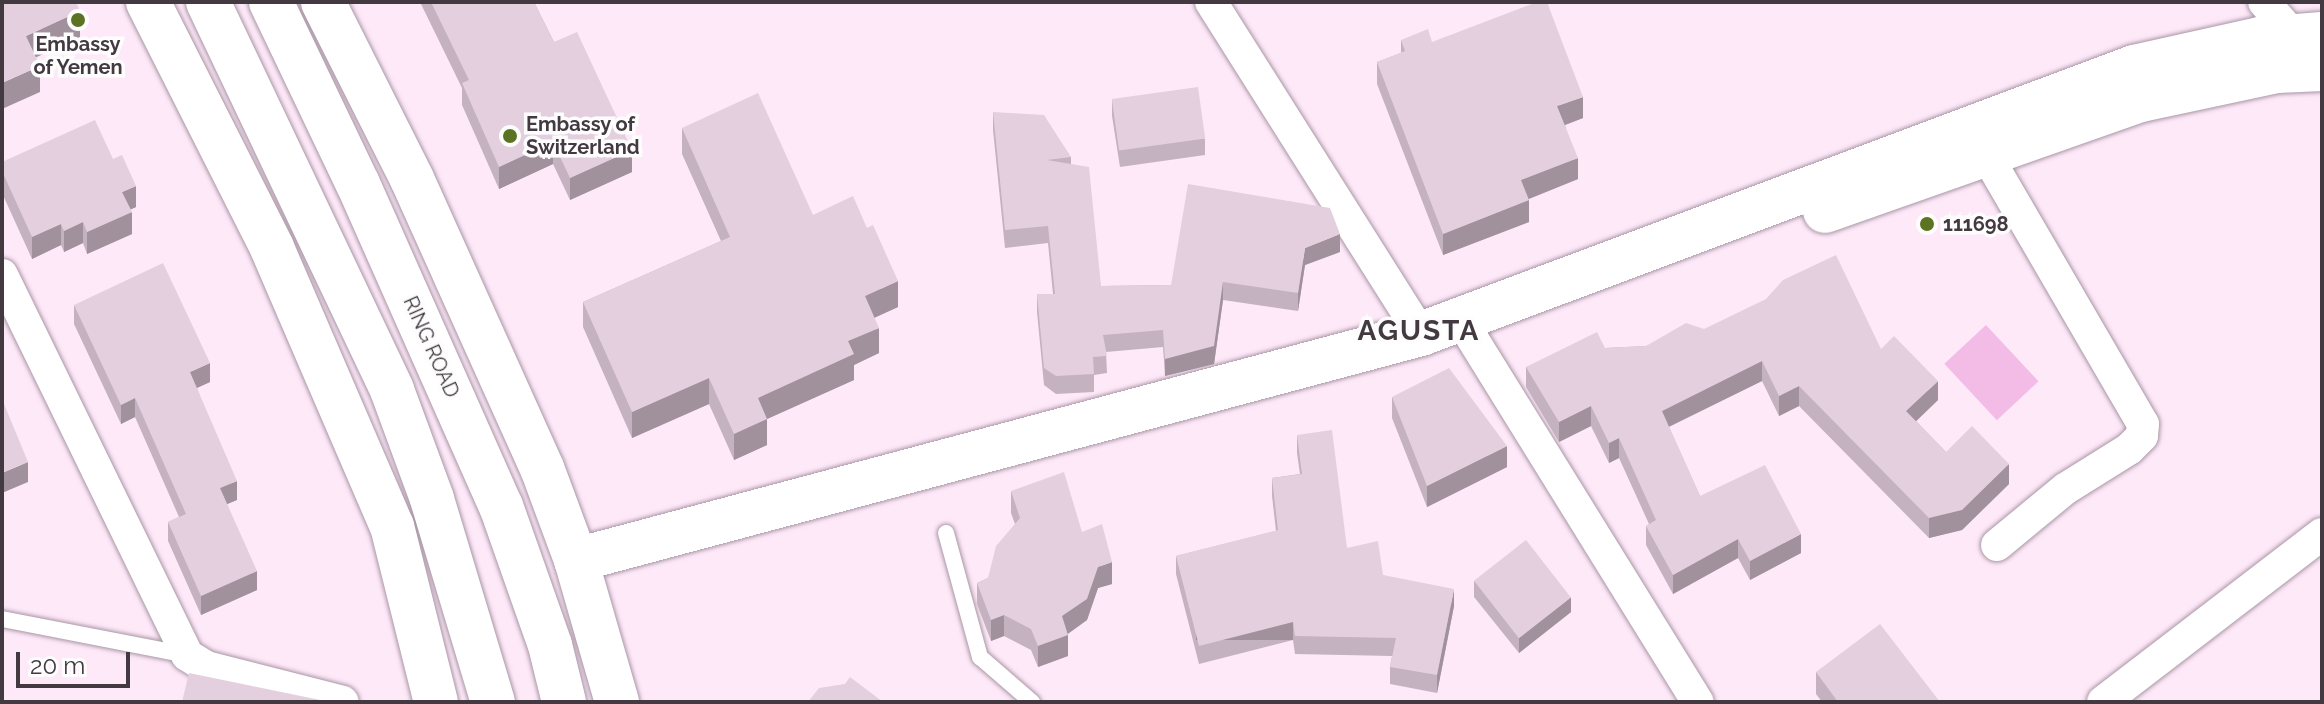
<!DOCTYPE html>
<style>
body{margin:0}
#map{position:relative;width:2324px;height:704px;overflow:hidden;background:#fee9f9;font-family:Raleway,sans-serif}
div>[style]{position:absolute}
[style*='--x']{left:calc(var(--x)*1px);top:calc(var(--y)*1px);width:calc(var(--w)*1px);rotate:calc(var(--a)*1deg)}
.green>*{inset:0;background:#f2bce7;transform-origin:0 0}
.roads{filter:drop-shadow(0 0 2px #a996a5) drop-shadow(0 0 2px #a996a5)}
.service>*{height:16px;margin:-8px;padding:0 8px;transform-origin:8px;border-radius:8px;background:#fff}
.minor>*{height:32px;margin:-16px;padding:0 16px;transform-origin:16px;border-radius:16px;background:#fff}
.primary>*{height:44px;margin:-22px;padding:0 22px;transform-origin:22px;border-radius:22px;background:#fff}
.trunk>*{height:44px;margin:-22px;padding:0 22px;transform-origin:22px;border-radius:22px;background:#fff}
.wall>*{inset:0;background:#c4b2c0}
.shaded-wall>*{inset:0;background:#a0919c;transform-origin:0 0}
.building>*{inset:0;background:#e4cfdf;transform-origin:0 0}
.dots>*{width:22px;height:22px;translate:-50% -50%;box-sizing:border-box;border:4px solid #fdfdfd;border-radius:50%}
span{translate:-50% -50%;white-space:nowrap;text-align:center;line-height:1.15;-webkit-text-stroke:7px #fdfdfd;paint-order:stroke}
.poi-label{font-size:20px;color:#423a40;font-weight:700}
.left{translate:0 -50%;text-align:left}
.street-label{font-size:20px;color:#423a40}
.district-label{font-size:28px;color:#423a40;font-weight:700;letter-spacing:2px}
.frame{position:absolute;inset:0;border:4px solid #423a40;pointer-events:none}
.scale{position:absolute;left:16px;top:652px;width:114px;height:36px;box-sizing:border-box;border:4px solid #423a40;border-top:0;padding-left:10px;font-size:24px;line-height:28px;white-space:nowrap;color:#423a40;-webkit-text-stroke:6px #fdfdfd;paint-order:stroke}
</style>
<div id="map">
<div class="green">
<div style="left:1986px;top:325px;width:77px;height:57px;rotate:47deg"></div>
</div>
<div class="roads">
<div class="service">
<div style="--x:946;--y:533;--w:129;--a:74.7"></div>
<div style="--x:980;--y:657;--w:69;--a:40.9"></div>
<div style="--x:2;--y:619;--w:188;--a:11"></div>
</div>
<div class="minor">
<div style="--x:1211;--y:2;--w:393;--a:57.7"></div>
<div style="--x:2264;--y:2;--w:45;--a:48.6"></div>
<div style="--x:1987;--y:156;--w:310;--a:59.8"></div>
<div style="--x:2143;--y:424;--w:12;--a:95"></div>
<div style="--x:2142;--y:436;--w:18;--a:135"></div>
<div style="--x:2129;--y:449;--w:75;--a:148"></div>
<div style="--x:2065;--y:489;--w:88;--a:140.5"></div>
<div style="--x:2;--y:275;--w:423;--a:64"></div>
<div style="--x:187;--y:655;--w:22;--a:32"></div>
<div style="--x:206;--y:667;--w:141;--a:14.3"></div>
<div style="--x:1472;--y:338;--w:428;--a:58.2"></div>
<div style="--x:2103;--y:702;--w:276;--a:-37.5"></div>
</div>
<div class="primary">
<div style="--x:148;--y:2;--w:275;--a:63.2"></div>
<div style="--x:272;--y:248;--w:303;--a:66.7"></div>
<div style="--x:392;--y:526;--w:181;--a:76"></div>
<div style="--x:323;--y:2;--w:198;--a:63.3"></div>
<div style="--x:412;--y:179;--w:317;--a:65.8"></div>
<div style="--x:542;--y:468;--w:98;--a:69.7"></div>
<div style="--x:576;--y:560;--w:148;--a:73.9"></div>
<div style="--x:1825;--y:211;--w:335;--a:-19.4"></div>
<div style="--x:2141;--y:100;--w:139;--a:-12"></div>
<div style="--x:2277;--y:71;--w:45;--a:-2.5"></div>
<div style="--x:576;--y:560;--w:875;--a:-14.97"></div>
<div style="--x:1421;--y:334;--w:761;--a:-20.53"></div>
<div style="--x:2134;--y:67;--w:129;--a:-12.5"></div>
<div style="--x:2260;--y:39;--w:62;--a:-4.6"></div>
</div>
<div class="trunk">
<div style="--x:208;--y:2;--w:429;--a:64.6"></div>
<div style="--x:392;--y:390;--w:116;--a:69.8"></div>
<div style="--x:432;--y:499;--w:212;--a:73.3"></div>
<div style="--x:271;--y:2;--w:202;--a:64.5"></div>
<div style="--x:358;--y:184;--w:352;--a:66.1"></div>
<div style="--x:501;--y:506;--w:147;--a:70.6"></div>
<div style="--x:550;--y:645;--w:59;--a:76.2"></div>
</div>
</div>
<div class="wall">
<div style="clip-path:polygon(420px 2px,534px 2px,554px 42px,632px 172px,570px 200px,553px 164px,499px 189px,462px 105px,462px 88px)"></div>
<div style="clip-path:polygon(1401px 40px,1432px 42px,1583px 118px,1565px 125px,1578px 179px,1529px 199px,1529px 222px,1443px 255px,1377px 84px,1377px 62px,1401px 53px)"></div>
<div style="clip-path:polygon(1112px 100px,1205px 139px,1205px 155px,1120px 167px,1112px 116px)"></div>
<div style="clip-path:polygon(993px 112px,1071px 157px,1071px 164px,1101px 286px,1171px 285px,1340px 252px,1305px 265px,1298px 311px,1223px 300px,1214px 364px,1165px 376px,1163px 347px,1106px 352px,1107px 373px,1094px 375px,1094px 392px,1056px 394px,1044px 385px,1037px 312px,1037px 294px,1053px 294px,1048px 243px,1005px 248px,993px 130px)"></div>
<div style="clip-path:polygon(682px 128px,813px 215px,898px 307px,874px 318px,879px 353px,854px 365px,854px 380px,767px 419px,767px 445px,734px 460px,709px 404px,632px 438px,583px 327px,583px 302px,721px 241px,682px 154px)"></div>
<div style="clip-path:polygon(2px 162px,136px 207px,130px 210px,132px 234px,87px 254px,83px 243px,64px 252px,61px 245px,32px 259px,2px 193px)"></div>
<div style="clip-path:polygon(74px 305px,210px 382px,197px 388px,237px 500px,227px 504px,257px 590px,201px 615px,168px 541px,168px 522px,179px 517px,135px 417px,121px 424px,74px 324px)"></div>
<div style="clip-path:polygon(1704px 329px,1881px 349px,1938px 400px,1916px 421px,1946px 452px,2009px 484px,1962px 530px,1929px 538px,1799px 406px,1779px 416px,1762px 381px,1669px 427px,1700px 496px,1801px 553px,1750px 580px,1738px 558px,1673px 594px,1646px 545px,1646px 526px,1649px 524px,1619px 458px,1609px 463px,1591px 426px,1559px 442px,1526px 387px,1526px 367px,1605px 348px,1646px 346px)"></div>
<div style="clip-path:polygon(1392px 397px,1507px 467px,1427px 507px,1392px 418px)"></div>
<div style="clip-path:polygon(1297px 435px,1347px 548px,1383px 575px,1454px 606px,1437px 693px,1390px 684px,1390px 667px,1392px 656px,1295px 654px,1293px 640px,1199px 664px,1176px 574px,1176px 556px,1276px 531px,1272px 496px,1272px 478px,1300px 474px,1297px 453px)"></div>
<div style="clip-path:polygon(1011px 491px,1082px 532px,1112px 584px,1098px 588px,1087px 620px,1068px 634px,1068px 656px,1038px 667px,1031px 650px,1004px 636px,991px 641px,977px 604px,977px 583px,988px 578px,1015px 524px,1011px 513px)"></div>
<div style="clip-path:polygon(1474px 581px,1571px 612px,1519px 653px,1474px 597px)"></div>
<div style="clip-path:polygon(1816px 672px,1940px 702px,1822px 702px,1816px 694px)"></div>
</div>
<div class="shaded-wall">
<div style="clip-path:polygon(80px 11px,80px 37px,26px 62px,26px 36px)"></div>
<div style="clip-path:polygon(40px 66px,40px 92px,2px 109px,2px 83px)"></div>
<div style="clip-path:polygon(1583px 97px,1583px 118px,1557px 128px,1557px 106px)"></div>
<div style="clip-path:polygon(553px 142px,553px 164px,499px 189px,499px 167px)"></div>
<div style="clip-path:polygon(632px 150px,632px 172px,570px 200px,570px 178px)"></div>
<div style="clip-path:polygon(1578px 158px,1578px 179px,1521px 202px,1521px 180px)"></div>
<div style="clip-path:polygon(136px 186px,136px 207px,122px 213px,122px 192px)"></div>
<div style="clip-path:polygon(1529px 200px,1529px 222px,1443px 255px,1443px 234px)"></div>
<div style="clip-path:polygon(132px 212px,132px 234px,87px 254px,87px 232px)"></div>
<div style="clip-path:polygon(83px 222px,83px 243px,64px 252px,64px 231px)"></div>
<div style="clip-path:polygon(61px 224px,61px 245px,32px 259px,32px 237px)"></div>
<div style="clip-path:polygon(1340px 234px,1340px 252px,1305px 265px,1298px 311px,1298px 293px,1305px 248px)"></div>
<div style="clip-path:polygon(898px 281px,898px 307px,865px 322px,865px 296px)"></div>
<div style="clip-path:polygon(1223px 282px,1223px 300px,1214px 364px,1165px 376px,1165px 359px)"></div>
<div style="clip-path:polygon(879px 328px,879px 353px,854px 365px,854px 380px,767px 419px,767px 445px,734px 460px,734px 434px,758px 398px,848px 341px)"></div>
<div style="clip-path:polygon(1762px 361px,1762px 381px,1662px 430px,1662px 411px)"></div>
<div style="clip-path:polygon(210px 363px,210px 382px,190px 391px,190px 372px)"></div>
<div style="clip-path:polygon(709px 378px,709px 404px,632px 438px,632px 412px)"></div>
<div style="clip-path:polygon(1938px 381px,1938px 400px,1906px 431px,1906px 411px)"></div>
<div style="clip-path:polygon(1799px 386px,1799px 406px,1779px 416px,1779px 396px)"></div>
<div style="clip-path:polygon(135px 398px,135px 417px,121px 424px,121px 405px)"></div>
<div style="clip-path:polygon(1591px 406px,1591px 426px,1559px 442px,1559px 422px)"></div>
<div style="clip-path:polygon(1619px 438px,1619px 458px,1609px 463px,1609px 443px)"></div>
<div style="clip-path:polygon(1507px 446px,1507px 467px,1427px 507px,1427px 486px)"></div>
<div style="clip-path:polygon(28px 462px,28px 482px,2px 493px,2px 473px)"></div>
<div style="clip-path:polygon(2009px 464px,2009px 484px,1962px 530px,1929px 538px,1929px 518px)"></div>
<div style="clip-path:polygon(237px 481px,237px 500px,220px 507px,220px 488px)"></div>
<div style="clip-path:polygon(1801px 534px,1801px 553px,1750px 580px,1750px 561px)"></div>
<div style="clip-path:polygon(1738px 539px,1738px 558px,1673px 594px,1673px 575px)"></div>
<div style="clip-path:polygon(1112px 562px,1112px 584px,1098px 588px,1087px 620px,1066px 635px,1068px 635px,1068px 656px,1038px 667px,1038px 646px,1062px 616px,1098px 567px)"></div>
<div style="clip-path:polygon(257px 571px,257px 590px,201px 615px,201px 596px)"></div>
<div style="clip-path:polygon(1454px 589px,1454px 606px,1437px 693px,1437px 675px)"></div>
<div style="clip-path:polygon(1571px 597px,1571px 612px,1519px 653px,1519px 638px)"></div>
<div style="clip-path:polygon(1004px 615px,1004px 636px,991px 641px,991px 620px)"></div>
<div style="left:1293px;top:622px;width:18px;height:97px;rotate:90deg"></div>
</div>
<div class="building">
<div style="clip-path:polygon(2px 2px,76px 2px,80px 11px,26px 36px,40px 66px,2px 83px)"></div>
<div style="clip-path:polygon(431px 2px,534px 2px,554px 42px,577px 32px,632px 150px,570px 178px,553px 142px,499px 167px,462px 83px,469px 80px)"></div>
<div style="clip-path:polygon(1537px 2px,1547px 2px,1583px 97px,1557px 106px,1578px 158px,1521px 180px,1529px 200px,1443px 234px,1377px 62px,1405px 51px,1401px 40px,1428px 29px,1432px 42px)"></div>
<div style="left:1198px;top:87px;width:52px;height:87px;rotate:82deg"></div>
<div style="clip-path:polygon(758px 93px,813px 215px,853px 196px,867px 228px,873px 225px,898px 281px,865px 296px,879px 328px,848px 341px,854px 354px,758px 398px,767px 419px,734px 434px,709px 378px,632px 412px,583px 302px,730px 237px,682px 128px)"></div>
<div style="clip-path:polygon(993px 112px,1044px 115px,1071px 157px,1047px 160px,1089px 167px,1101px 286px,1171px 285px,1188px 184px,1330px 208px,1340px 234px,1305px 248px,1298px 293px,1223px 282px,1214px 346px,1165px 359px,1163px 330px,1103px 335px,1107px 356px,1093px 357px,1094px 374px,1056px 376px,1044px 368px,1037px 294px,1055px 294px,1048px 226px,1005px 230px)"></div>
<div style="clip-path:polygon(95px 120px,113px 159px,122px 155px,136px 186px,122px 192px,132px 212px,87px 232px,83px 222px,64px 231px,61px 224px,32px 237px,2px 171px,2px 162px)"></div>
<div style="clip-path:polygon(1836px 255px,1881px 349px,1894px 336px,1938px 381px,1906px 411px,1946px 452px,1972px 426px,2009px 464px,1962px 510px,1929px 518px,1799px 386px,1779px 396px,1762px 361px,1662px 411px,1700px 496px,1765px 465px,1801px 534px,1750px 561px,1738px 539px,1673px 575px,1646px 526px,1656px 520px,1619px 438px,1609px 443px,1591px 406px,1559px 422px,1526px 367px,1597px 332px,1605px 348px,1646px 346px,1686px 323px,1704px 329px,1766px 299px,1783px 280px)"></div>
<div style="clip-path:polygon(163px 263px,210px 363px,190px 372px,237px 481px,220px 488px,257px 571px,201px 596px,168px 522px,186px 514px,135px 398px,121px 405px,74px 305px)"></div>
<div style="clip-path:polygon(1449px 368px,1507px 446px,1427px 486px,1392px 397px)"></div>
<div style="clip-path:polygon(2px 399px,28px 462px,2px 473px)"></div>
<div style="clip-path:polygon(1332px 430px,1347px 548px,1378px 541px,1383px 575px,1454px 589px,1437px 675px,1390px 667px,1396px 638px,1295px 636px,1293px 622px,1199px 646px,1176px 556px,1278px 530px,1272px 478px,1302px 474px,1297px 435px)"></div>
<div style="clip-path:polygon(1064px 472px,1082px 532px,1102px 524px,1112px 562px,1098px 567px,1087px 599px,1062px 616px,1068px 635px,1038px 646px,1031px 629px,1004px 615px,991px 620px,977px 583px,988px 578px,996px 546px,1020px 518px,1011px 491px)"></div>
<div style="left:1526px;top:540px;width:73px;height:66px;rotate:52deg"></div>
<div style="clip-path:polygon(1880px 624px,1940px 702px,1838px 702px,1816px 672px)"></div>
<div style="clip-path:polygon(189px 673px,330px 702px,182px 702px)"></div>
<div style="clip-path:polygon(850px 677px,883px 702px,808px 702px,819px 688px,845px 684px)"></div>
</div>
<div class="dots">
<div style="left:78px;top:20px;background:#5d7324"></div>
<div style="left:510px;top:136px;background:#5d7324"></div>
<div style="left:1927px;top:224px;background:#5d7324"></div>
</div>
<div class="poi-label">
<span style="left:78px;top:56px">Embassy<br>of Yemen</span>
<span class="left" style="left:526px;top:136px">Embassy of<br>Switzerland</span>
<span class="left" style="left:1943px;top:224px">111698</span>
</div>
<div class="street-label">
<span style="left:431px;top:347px;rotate:66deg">RING ROAD</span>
</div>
<div class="district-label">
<span style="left:1419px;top:331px">AGUSTA</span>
</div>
<div class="frame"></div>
<div class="scale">20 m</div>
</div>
